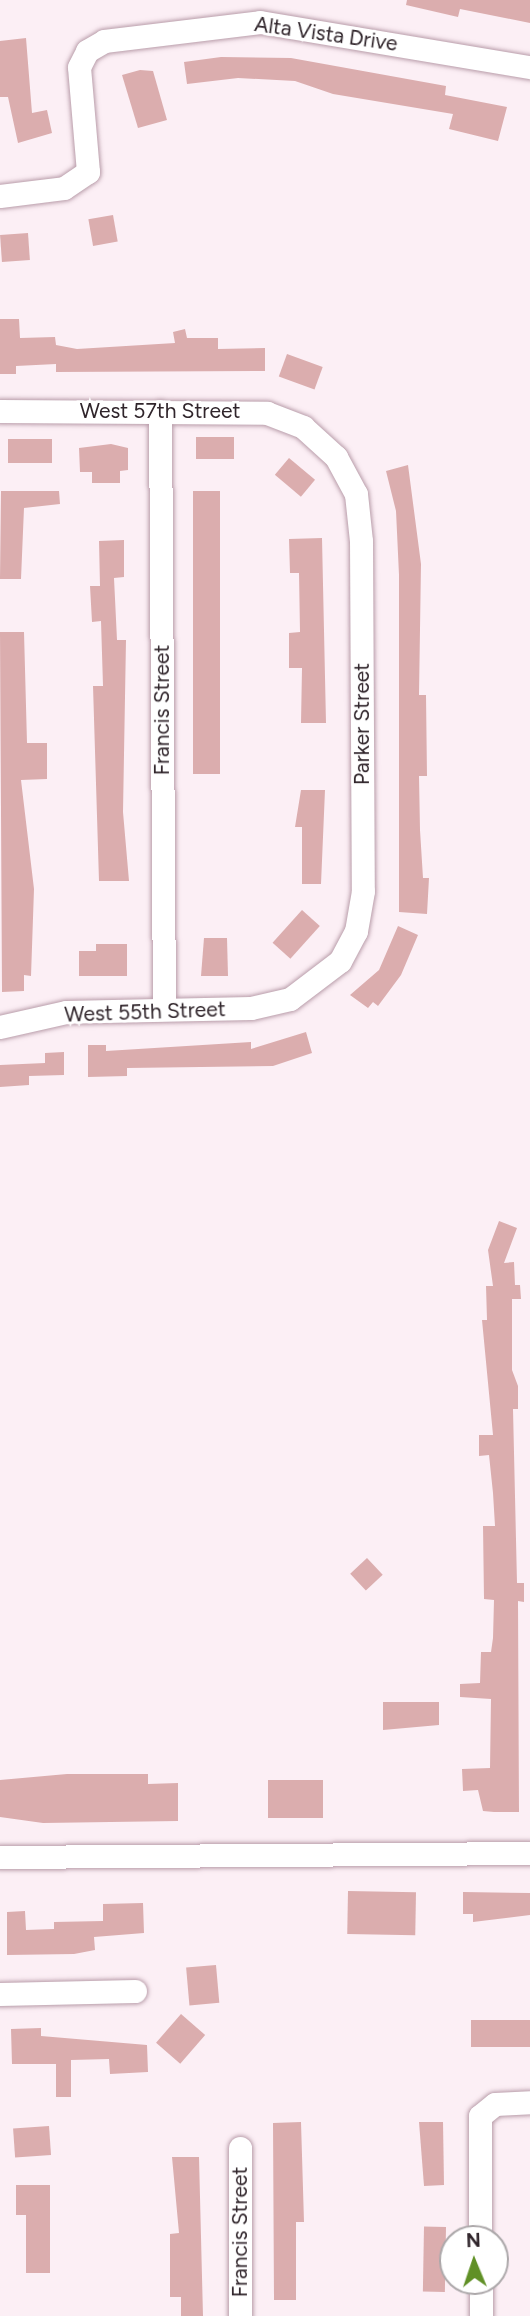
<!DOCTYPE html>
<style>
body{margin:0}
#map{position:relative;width:530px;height:2316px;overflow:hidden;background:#fceff5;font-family:Figtree,sans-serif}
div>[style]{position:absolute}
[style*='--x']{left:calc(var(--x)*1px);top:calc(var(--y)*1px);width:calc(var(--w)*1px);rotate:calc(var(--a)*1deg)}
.building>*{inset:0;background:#dbadae;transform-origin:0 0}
.roads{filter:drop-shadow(0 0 2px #b99daa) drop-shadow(0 0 2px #b99daa)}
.minor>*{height:23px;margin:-11.5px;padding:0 11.5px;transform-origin:11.5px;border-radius:11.5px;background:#fff}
span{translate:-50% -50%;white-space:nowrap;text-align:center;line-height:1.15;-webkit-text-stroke:5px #fff;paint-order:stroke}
.street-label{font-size:21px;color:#30252b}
.north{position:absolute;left:439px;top:2225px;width:70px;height:70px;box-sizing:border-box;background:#fff;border:2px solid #aca8aa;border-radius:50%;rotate:358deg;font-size:19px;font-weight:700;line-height:28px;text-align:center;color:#30252b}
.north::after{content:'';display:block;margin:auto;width:24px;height:32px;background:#609026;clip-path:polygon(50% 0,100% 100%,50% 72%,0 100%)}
</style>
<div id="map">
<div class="building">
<div style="clip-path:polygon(407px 0,530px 0,530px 23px,460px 9px,458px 17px,406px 5px)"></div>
<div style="clip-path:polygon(26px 38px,32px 113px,47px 110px,52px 133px,18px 143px,8px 97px,0 97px,0 41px)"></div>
<div style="clip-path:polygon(221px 57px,291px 58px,446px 86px,445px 95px,507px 107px,498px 141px,449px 129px,453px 114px,333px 94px,295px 81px,238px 78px,187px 84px,184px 62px)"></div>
<div style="clip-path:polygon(140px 70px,153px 71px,167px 120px,138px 128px,122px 75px)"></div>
<div style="left:113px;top:215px;width:27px;height:25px;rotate:80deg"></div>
<div style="left:28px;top:233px;width:27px;height:28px;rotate:86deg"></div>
<div style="clip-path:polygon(0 319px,19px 319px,20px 338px,55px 337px,56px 345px,77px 349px,175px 343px,173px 332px,185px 329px,187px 338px,218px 338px,218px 349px,265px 348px,265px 371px,56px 372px,56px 364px,16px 366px,16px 374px,0 374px)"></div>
<div style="left:287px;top:354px;width:38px;height:24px;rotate:20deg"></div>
<div style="left:234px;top:437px;width:22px;height:38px;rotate:90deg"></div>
<div style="left:8px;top:439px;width:44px;height:24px"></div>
<div style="clip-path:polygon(111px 444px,128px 448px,128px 470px,120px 471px,120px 483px,92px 483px,92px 472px,80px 472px,79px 448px)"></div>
<div style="left:289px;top:458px;width:34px;height:22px;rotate:40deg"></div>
<div style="clip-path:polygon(408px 465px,421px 564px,419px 695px,426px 695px,427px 776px,419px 776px,420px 830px,423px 878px,429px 878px,427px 914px,399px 912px,399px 575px,396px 511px,386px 471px)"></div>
<div style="clip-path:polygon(1px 491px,59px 491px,60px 504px,24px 508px,21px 579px,0 579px)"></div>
<div style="left:193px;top:491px;width:27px;height:283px"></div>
<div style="clip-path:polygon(322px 538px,326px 723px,301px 723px,302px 668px,289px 668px,289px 633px,300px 632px,299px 573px,290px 573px,289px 539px)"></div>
<div style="clip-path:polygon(124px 540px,124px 577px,114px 578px,117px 640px,126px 640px,123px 812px,129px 881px,99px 881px,93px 686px,103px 686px,101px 621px,92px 622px,90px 586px,100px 586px,99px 541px)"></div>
<div style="clip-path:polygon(0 632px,24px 632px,27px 743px,47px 743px,47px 779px,21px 780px,34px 889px,31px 976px,24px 975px,24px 991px,2px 992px)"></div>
<div style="clip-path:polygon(301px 790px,325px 790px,321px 884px,302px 884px,302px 827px,295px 827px)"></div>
<div style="left:302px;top:910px;width:24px;height:44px;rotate:42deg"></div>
<div style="clip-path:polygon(398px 926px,418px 935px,401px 975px,378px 1006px,373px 1002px,368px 1008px,350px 995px,379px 970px)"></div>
<div style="clip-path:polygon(204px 938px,227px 938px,228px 976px,201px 976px)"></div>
<div style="clip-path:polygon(96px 944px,127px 944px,127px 976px,79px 976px,79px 951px,96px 951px)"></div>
<div style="clip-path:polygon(306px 1032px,312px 1053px,273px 1066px,127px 1068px,127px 1076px,88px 1077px,88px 1045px,106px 1045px,106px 1051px,251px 1042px,251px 1049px)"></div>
<div style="clip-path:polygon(64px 1052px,64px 1075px,29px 1076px,29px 1085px,0 1087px,0 1065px,45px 1063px,45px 1053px)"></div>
<div style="clip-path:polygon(499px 1221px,517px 1228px,504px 1263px,514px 1262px,515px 1285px,520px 1285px,521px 1299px,512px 1299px,512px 1370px,518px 1386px,518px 1409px,513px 1409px,517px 1583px,524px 1583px,524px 1602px,518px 1601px,519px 1812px,494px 1812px,483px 1811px,478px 1790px,463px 1791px,462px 1769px,490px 1768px,491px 1699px,460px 1697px,460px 1684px,480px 1683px,481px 1652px,491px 1652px,493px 1638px,494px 1600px,484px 1599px,483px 1526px,495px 1526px,493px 1493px,489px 1455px,479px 1456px,479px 1435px,493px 1435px,482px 1320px,487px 1320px,486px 1286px,493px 1286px,488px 1250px)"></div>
<div style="left:367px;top:1558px;width:23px;height:23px;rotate:47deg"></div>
<div style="clip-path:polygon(383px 1702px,439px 1702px,439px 1725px,383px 1730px)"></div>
<div style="clip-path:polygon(67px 1774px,148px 1774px,148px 1784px,178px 1783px,178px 1821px,43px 1823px,0 1817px,0 1780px)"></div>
<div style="left:268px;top:1780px;width:55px;height:38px"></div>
<div style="left:348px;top:1891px;width:68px;height:43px;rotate:1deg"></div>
<div style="clip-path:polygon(463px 1892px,530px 1893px,530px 1915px,473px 1922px,473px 1914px,463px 1914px)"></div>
<div style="clip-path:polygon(143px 1903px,144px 1933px,94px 1937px,95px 1950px,74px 1954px,7px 1955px,7px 1912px,25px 1911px,26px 1930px,54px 1929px,54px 1922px,103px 1921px,103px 1904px)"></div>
<div style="left:216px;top:1965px;width:38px;height:30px;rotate:85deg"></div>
<div style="left:181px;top:2014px;width:32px;height:38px;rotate:41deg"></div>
<div style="left:530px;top:2020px;width:27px;height:59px;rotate:90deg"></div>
<div style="clip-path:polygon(41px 2028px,41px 2036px,147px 2045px,148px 2072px,110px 2074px,109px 2059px,71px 2060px,71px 2097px,56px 2097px,56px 2064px,12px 2064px,11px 2029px)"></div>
<div style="clip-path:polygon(301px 2122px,304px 2222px,296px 2222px,296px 2300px,274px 2300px,273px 2123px)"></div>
<div style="clip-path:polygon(419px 2122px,443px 2122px,444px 2185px,424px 2186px)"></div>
<div style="left:49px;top:2126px;width:29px;height:36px;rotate:86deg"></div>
<div style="clip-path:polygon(172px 2157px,199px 2157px,203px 2316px,181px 2316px,181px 2297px,170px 2297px,170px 2234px,179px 2233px)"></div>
<div style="clip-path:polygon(16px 2185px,50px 2185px,50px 2273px,26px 2273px,26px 2215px,16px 2215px)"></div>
<div style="left:446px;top:2227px;width:65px;height:22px;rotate:91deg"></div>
</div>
<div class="roads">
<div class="minor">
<div style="--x:0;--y:196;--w:64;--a:-7.1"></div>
<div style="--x:64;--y:188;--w:29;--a:-34"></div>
<div style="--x:88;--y:172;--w:105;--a:-94.9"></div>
<div style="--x:79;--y:67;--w:18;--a:-63"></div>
<div style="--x:87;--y:51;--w:20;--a:-30"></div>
<div style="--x:104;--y:41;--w:157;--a:-6.9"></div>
<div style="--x:260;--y:22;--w:274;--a:9.5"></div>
<div style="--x:0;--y:411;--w:267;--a:0.4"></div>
<div style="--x:267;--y:413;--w:39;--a:21"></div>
<div style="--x:303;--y:427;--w:45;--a:42.3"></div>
<div style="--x:336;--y:457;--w:42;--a:61.6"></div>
<div style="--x:356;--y:494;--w:47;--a:83.9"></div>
<div style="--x:361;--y:541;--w:350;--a:89.7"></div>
<div style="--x:363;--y:891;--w:41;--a:99.9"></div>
<div style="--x:356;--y:931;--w:34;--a:118"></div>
<div style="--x:340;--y:961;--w:63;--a:142.8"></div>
<div style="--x:290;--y:999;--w:40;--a:167"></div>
<div style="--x:251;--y:1008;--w:185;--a:178.8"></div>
<div style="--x:66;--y:1012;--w:68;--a:167.2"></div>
<div style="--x:160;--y:411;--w:598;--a:89.62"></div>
<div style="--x:0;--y:1857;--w:530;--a:-0.43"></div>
<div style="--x:0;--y:1994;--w:135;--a:-1.3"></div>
<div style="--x:480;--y:2239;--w:123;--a:-90"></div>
<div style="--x:480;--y:2116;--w:19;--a:-39"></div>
<div style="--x:495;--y:2104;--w:35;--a:-3"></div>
<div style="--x:481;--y:2281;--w:35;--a:90"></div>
<div style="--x:240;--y:2316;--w:168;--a:-90"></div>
</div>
</div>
<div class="street-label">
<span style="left:326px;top:34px;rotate:8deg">Alta Vista Drive</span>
<span style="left:160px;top:411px">West 57th Street</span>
<span style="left:162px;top:710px;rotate:-90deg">Francis Street</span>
<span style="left:362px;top:724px;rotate:-90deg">Parker Street</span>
<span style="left:145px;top:1012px;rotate:-2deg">West 55th Street</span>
<span style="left:240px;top:2232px;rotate:-90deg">Francis Street</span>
</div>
<div class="north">N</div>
</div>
